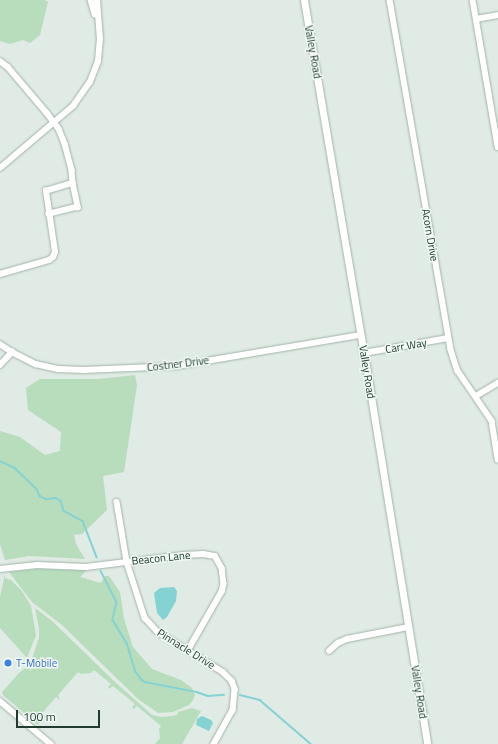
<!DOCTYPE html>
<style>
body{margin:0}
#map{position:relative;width:498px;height:744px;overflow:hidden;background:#dfebe4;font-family:"Titillium Web",sans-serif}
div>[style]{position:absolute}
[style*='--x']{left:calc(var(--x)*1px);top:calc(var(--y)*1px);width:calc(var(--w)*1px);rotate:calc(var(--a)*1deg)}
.green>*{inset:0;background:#b7ddbc}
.water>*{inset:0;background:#85d2d3}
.stream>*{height:1.5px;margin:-0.75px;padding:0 0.75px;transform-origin:0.75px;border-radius:0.75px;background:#85d2d3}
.roads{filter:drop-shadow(0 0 1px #a2b3aa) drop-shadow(0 0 1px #a2b3aa)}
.minor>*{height:5.5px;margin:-2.75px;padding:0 2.75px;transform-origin:2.75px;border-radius:2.75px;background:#fff}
.tertiary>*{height:7px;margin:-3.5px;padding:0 3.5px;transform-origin:3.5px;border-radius:3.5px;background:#fff}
.dots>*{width:11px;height:11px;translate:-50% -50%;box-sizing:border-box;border:2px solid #f0f8f3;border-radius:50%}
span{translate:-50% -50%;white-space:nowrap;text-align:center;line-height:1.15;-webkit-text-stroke:3px #f0f8f3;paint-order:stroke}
.street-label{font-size:11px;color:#203c30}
.shop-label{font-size:11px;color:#366cbe}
.left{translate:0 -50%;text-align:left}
.scale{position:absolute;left:16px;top:710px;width:84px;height:18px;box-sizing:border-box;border:2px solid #203c30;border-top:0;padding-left:5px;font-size:12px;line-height:14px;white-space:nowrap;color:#203c30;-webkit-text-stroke:3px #f0f8f3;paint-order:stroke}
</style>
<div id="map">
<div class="green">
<div style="clip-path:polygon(0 0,45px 0,48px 2px,40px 35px,30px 43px,23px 40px,10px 44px,0 41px)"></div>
<div style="clip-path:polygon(135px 375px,137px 385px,124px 472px,103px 476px,107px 510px,82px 534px,74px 535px,76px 544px,85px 559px,29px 556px,5px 560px,0 544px,0 431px,20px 437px,45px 455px,60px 451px,61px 432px,28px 410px,26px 388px,40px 379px,98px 379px)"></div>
<div style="clip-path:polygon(35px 569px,87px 570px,80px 577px,101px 583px,105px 576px,109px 576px,120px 592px,124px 619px,133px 647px,152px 669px,181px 680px,192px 688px,195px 695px,193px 700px,189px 705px,173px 712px,158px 713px,138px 699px,62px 625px,32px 602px,9px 572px)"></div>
<div style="clip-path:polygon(5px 574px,5px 578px,11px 580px,22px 591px,31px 606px,36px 635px,27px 658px,0 628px,0 597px)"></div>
<div style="clip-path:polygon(35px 608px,52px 621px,114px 681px,152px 715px,161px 717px,173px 716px,178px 714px,178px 712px,192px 708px,201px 711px,182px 744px,155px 744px,160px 738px,159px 729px,161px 726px,137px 706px,134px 709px,132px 707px,135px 704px,113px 686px,109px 689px,108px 687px,111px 684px,94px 670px,91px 673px,81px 674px,78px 672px,58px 695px,60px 700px,56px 697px,37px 719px,40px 722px,38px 725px,3px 695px,2px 692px,19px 673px,30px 664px,39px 638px,39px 628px)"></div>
</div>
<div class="water">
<div style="clip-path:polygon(174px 587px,177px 591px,176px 601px,167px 617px,163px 620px,157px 613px,154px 593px,160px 588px)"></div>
<div style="clip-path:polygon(202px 716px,211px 720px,213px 723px,209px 731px,196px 725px,197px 719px)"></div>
</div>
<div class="stream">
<div style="--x:0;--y:461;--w:17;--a:25"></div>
<div style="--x:15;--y:468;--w:30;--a:44"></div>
<div style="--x:37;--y:489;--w:8;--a:67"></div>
<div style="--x:40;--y:496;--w:7;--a:27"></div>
<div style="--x:46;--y:499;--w:10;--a:-6"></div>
<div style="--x:56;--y:498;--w:6;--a:31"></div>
<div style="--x:61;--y:501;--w:10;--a:73"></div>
<div style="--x:64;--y:511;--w:21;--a:28"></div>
<div style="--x:83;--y:521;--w:39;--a:69"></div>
<div style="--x:101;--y:571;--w:35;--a:63"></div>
<div style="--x:117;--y:602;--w:18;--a:103"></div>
<div style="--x:113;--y:620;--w:27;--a:59"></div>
<div style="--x:127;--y:643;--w:30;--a:73"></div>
<div style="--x:136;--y:672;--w:10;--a:53"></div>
<div style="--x:142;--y:680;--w:4;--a:34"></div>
<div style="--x:145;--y:682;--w:53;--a:10.9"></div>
<div style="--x:197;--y:692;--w:12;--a:20"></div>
<div style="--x:208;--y:696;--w:16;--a:-4"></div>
<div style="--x:240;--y:695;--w:21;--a:14"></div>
<div style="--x:260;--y:700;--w:67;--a:40.8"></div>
</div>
<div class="roads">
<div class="minor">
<div style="--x:91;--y:0;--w:15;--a:74"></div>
<div style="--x:390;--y:0;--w:355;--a:80.1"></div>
<div style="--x:451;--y:350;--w:22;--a:72"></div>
<div style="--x:458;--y:371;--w:60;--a:55.8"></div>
<div style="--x:492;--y:421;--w:39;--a:81"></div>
<div style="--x:473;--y:0;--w:149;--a:80.3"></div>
<div style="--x:476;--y:19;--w:22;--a:-10"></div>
<div style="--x:0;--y:61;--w:10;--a:37"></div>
<div style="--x:8;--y:67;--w:60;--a:49.7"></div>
<div style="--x:47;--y:113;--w:20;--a:53"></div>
<div style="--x:59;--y:129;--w:16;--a:68"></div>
<div style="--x:65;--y:144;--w:27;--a:75"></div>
<div style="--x:72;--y:170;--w:13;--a:86"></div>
<div style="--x:73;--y:183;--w:25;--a:78"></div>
<div style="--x:78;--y:207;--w:30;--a:166"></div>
<div style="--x:0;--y:168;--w:96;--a:-40.3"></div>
<div style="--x:73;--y:106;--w:29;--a:-55"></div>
<div style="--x:90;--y:82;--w:22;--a:-69"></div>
<div style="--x:98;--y:61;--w:21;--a:-85"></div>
<div style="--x:100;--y:40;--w:40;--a:-94.3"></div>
<div style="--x:0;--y:274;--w:51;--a:-15.9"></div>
<div style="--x:49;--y:260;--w:5;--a:-37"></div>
<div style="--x:53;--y:257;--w:5;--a:-68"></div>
<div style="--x:55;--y:252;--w:62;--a:-98.4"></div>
<div style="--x:46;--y:191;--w:28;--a:-17"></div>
<div style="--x:0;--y:344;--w:14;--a:34"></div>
<div style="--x:12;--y:352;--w:27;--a:27"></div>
<div style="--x:36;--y:364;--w:23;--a:13"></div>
<div style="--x:58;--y:369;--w:26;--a:2"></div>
<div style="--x:84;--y:370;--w:93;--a:-2.5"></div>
<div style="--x:177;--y:366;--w:186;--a:-9.6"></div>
<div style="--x:364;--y:353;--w:85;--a:-10.1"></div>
<div style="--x:0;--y:365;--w:18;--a:-47"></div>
<div style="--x:476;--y:396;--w:26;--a:-31"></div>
<div style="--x:117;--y:502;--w:61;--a:80.5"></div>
<div style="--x:127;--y:562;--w:59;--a:72.2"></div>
<div style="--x:145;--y:618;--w:19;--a:47"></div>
<div style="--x:158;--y:632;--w:76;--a:31.6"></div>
<div style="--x:223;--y:672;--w:13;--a:45"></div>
<div style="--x:232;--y:681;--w:9;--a:69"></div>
<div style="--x:235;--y:689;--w:21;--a:95"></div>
<div style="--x:233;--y:710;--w:39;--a:119"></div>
<div style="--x:0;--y:569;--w:37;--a:-6"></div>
<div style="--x:37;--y:565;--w:49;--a:2.3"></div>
<div style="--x:86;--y:567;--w:99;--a:-7"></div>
<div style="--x:184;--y:555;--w:19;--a:-3"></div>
<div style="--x:203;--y:554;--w:12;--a:9"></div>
<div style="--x:215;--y:556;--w:14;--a:60"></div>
<div style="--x:222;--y:568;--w:16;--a:83"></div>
<div style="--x:224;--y:584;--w:8;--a:104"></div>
<div style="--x:222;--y:592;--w:68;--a:120"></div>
<div style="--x:329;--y:651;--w:12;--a:-42"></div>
<div style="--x:338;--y:643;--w:10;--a:-24"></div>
<div style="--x:347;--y:639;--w:62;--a:-11.1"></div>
<div style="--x:0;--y:701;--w:67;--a:40.1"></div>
</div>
<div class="tertiary">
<div style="--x:304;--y:0;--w:358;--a:80.4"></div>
<div style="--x:364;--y:353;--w:396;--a:80.8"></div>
</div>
</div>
<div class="dots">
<div style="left:8px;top:663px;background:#3f7fe0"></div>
</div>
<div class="street-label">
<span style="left:313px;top:52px;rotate:80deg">Valley Road</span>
<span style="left:430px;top:235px;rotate:80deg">Acorn Drive</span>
<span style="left:406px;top:346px;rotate:-10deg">Carr Way</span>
<span style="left:178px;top:364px;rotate:-7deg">Costner Drive</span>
<span style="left:367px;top:372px;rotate:81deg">Valley Road</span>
<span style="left:161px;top:558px;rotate:-6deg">Beacon Lane</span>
<span style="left:186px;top:649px;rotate:32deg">Pinnacle Drive</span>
<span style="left:419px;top:692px;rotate:81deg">Valley Road</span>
</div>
<div class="shop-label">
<span class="left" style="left:16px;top:663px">T-Mobile</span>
</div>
<div class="scale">100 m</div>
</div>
